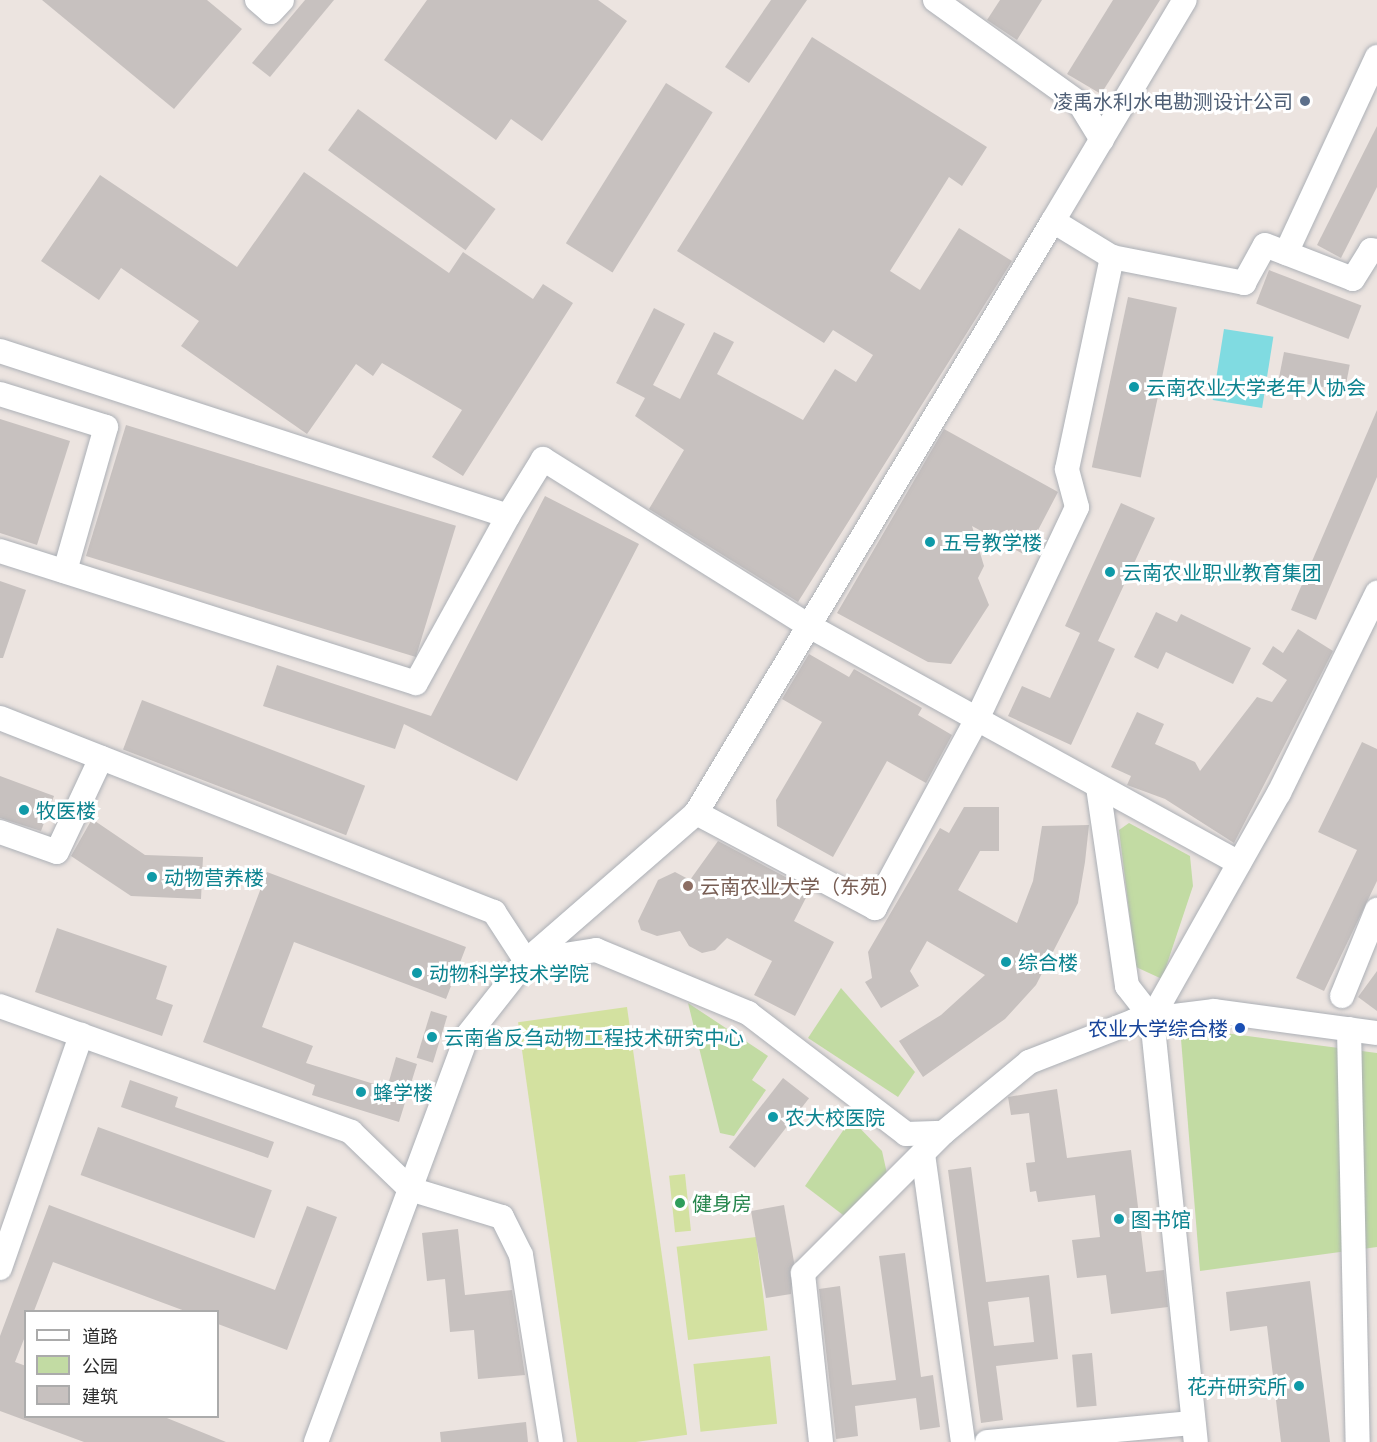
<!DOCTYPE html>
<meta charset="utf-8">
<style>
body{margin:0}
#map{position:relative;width:1377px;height:1442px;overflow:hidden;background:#ece4e0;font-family:"Noto Sans","Noto Sans SC",sans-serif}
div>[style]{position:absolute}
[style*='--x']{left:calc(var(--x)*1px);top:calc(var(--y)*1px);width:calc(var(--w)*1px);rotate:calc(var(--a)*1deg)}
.green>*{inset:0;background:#c2dba3}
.pitch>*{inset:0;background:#d3e1a0;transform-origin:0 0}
.water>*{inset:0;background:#80dbe1;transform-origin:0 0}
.building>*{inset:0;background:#c7c1bf;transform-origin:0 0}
.roads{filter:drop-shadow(0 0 2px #acb0b6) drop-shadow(0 0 2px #acb0b6)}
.minor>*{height:24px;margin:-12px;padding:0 12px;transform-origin:12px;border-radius:12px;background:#fff}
.dots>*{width:16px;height:16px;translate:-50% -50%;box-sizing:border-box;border:3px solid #fff;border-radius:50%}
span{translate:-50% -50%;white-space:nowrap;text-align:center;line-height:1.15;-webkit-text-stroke:6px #fff;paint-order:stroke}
.service-label{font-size:20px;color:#4e5e75}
.right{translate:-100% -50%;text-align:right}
.culture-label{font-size:20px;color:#0d838f}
.left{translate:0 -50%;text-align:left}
.education-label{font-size:20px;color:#785e54}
.transit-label{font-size:20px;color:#164399}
.leisure-label{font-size:20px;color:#27864d}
.legend{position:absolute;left:24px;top:1310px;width:195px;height:108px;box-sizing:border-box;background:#fff;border:2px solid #ababab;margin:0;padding:8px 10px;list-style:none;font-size:18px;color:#2c2c2c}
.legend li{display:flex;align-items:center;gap:12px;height:30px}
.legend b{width:30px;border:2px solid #ababab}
</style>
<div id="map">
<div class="green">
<div style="clip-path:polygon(1129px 823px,1190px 856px,1193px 886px,1162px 979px,1136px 967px,1119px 830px)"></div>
<div style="clip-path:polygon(841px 988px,915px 1072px,898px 1097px,808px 1038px)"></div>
<div style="clip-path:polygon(688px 1003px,768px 1056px,752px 1080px,766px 1090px,734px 1136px,720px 1133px)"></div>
<div style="clip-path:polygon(1180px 1027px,1377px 1053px,1377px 1247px,1200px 1271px)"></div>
<div style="clip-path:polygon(851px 1119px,882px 1151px,888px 1178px,847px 1218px,805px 1186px)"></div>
</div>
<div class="pitch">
<div style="left:627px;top:1007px;width:432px;height:110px;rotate:82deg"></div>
<div style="left:685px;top:1174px;width:57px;height:16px;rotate:84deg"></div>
<div style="left:756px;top:1237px;width:94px;height:80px;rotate:83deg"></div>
<div style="left:770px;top:1356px;width:68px;height:77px;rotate:84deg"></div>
</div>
<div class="water">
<div style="left:1224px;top:329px;width:50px;height:72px;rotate:9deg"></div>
</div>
<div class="building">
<div style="clip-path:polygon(42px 0,207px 0,242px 29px,174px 109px)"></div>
<div style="clip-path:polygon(305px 0,334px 0,270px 77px,252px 63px)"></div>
<div style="clip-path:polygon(427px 0,598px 0,627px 21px,542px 141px,511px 119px,496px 140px,384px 60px)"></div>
<div style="clip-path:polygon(771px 0,807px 0,749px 83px,725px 67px)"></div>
<div style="clip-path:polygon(1000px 0,1042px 0,1017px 40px,987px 20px)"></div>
<div style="clip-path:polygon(1113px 0,1160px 0,1101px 94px,1067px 74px)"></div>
<div style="clip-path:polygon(812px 37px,987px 147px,962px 186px,949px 177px,890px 271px,920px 290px,959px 228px,1012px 261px,798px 602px,649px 509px,684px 450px,635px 416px,645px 398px,616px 383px,654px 308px,685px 324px,653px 385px,680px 399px,714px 332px,734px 342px,717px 374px,803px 420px,835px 369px,856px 382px,873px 355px,833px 330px,824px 343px,677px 251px)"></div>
<div style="left:666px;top:83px;width:55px;height:189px;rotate:32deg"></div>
<div style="left:358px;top:109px;width:170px;height:51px;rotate:36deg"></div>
<div style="clip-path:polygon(1377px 126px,1377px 187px,1341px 258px,1317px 245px)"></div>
<div style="clip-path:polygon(304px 172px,449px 273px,463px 252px,533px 299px,543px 284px,573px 303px,463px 476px,432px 457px,462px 410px,382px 363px,373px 376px,356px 364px,307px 434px,181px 346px,199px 321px,121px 268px,99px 300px,41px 261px,100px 175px,237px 267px)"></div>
<div style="left:1269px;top:270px;width:99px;height:36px;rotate:21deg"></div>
<div style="left:1128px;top:297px;width:50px;height:174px;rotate:12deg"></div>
<div style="left:1284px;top:352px;width:67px;height:27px;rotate:11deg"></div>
<div style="clip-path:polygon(1377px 410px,1377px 477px,1316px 620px,1291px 610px)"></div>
<div style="clip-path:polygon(0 419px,70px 441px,37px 545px,0 533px)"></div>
<div style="left:126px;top:425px;width:345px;height:137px;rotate:17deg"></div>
<div style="clip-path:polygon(944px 429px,1058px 492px,1025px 555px,972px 526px,984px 566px,978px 578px,989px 605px,951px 664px,928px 662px,837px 613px)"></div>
<div style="clip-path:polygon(545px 496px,639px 544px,517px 781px,404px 724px,395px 749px,263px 706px,277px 665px,431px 716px)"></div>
<div style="clip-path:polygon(1121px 503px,1155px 518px,1098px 641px,1115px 649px,1071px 745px,1008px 716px,1022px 686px,1050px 698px,1080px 633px,1065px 626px)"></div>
<div style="clip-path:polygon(0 581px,26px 590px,3px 658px,0 658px)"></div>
<div style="clip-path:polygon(1156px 612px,1177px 622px,1181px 614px,1251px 648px,1233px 684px,1166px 652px,1158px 669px,1134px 657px)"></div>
<div style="clip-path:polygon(1298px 629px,1333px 651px,1234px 843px,1165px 799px,1127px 785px,1131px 776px,1111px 767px,1137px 712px,1164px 724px,1155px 744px,1195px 762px,1200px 771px,1257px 697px,1272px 702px,1287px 680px,1262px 664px,1273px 646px,1283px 653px)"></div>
<div style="clip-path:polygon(809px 654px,849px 677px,854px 669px,922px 708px,918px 715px,952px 735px,926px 783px,887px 761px,833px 857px,777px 826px,776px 800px,822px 722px,782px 699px)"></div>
<div style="left:142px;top:700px;width:239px;height:53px;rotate:21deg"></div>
<div style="clip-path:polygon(1362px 742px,1377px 749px,1377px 881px,1324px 991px,1296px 978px,1357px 850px,1318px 832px)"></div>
<div style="clip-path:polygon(0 776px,54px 796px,41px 831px,0 818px)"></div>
<div style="clip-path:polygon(964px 807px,999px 807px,999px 851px,980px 851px,958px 890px,1017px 923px,1033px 881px,1042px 826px,1089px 825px,1085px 862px,1078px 903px,1036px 985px,1005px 1019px,923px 1077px,899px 1041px,941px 1015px,985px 975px,927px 941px,910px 971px,919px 986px,881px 1008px,865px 982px,872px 978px,868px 952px,940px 828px,949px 833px)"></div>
<div style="clip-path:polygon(92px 819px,145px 855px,203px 857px,201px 899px,131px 896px,71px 856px)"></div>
<div style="clip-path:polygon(718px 841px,810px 890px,794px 921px,834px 942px,795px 1016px,754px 995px,772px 961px,727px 938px,715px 950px,702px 953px,689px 946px,680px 931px,657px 936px,641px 930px,638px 921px,658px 880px,675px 872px,690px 880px)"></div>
<div style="clip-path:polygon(267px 872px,466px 947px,446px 999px,294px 942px,262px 1027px,313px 1046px,306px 1063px,387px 1088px,396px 1057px,417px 1064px,399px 1122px,312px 1095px,315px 1085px,203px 1042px)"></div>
<div style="clip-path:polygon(57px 928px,167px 966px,156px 999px,173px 1005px,162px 1036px,35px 992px)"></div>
<div style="clip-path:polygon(1377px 971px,1377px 1011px,1358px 997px)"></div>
<div style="left:431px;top:1011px;width:17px;height:49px;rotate:17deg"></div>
<div style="left:783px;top:1078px;width:33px;height:88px;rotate:38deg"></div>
<div style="clip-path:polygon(130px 1080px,178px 1097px,175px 1107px,274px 1142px,268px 1158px,121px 1107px)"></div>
<div style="clip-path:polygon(1057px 1089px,1067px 1158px,1131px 1150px,1146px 1272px,1164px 1270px,1168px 1307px,1111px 1314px,1106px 1275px,1077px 1278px,1072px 1240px,1100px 1237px,1095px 1195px,1038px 1202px,1036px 1191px,1030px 1192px,1026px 1163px,1035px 1162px,1029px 1113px,1011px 1115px,1008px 1097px)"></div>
<div style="left:98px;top:1127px;width:185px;height:51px;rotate:20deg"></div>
<div style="clip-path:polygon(evenodd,971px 1167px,986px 1282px,1049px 1275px,1058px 1359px,996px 1366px,1003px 1420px,981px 1423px,948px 1170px,971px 1167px,1029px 1297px,1034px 1342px,994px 1346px,988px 1302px,1029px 1297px)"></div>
<div style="clip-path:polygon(49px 1205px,275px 1290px,307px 1206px,337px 1217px,287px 1350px,218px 1324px,218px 1311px,185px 1311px,53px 1262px,34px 1311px,26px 1311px,26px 1334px,15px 1362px,26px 1366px,26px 1416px,162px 1416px,226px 1442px,84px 1442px,0 1411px,0 1336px)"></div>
<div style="clip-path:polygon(784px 1205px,794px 1262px,791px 1294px,766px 1298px,751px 1211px)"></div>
<div style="clip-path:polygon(458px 1229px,465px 1295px,512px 1290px,525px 1375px,478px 1379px,474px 1330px,450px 1332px,445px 1279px,427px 1281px,422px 1233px)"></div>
<div style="clip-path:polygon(905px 1253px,921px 1377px,933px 1375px,940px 1427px,920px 1430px,916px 1398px,855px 1406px,858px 1436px,836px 1439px,819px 1289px,840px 1286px,852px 1385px,896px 1380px,879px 1256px)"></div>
<div style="clip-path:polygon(1310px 1281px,1330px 1442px,1281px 1442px,1267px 1326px,1230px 1331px,1226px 1292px)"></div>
<div style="left:1092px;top:1353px;width:53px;height:20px;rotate:85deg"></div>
<div style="clip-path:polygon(526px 1422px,528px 1442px,441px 1442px,440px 1432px)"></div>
</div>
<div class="roads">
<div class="minor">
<div style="--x:257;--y:0;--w:18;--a:41"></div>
<div style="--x:271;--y:12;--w:16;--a:-47"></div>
<div style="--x:935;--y:0;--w:178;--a:35.6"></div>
<div style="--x:1080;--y:104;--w:42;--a:58.6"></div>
<div style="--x:1053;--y:221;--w:257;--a:-59.2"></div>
<div style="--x:1286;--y:253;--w:216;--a:-65.1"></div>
<div style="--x:0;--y:351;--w:534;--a:17.99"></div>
<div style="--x:508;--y:516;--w:67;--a:-58.4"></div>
<div style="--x:543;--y:459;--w:316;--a:32.1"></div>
<div style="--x:811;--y:627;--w:190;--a:29"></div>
<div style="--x:977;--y:719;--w:215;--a:118.4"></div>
<div style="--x:875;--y:908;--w:203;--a:-152"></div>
<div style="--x:0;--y:394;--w:111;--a:17.3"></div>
<div style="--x:106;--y:427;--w:150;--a:105.9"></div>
<div style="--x:0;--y:551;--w:436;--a:17.6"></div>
<div style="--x:416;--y:683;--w:191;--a:-61.1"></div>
<div style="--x:0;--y:718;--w:531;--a:21.44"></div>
<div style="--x:494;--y:912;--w:59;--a:56.9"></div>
<div style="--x:526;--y:961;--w:225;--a:-41"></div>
<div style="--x:696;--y:813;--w:691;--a:-58.91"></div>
<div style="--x:1053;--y:221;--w:69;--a:31.4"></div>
<div style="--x:1098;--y:787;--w:201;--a:81.7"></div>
<div style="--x:1127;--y:986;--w:41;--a:52"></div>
<div style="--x:1152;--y:1018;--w:426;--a:84.1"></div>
<div style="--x:0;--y:832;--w:60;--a:19.3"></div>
<div style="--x:57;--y:852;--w:104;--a:-64.9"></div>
<div style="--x:1239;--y:863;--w:299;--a:-151.2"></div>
<div style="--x:977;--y:719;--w:234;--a:-64.7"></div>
<div style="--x:1077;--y:507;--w:39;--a:-105"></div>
<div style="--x:1067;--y:469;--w:217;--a:-78"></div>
<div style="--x:1112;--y:257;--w:135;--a:11.1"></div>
<div style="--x:1244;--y:283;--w:43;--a:-61.1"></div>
<div style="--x:1265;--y:245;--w:94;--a:21.1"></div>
<div style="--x:1353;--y:279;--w:34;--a:-58"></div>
<div style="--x:1371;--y:250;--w:6;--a:9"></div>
<div style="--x:1342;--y:996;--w:93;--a:-67.9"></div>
<div style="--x:0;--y:1006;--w:373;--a:19.7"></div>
<div style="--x:351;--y:1132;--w:82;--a:44"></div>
<div style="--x:410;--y:1189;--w:96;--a:16.9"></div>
<div style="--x:502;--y:1217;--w:42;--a:63.4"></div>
<div style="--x:521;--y:1255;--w:189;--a:80.9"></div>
<div style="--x:1152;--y:1018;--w:258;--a:-60.6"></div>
<div style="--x:1279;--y:793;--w:223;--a:-63.9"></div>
<div style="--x:1349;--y:1029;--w:413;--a:88.8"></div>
<div style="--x:923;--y:1154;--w:291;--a:82.1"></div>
<div style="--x:0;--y:1268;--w:247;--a:-70.8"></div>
<div style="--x:316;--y:1442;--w:433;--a:-69.6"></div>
<div style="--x:467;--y:1036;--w:95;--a:-51.8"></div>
<div style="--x:526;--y:961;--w:71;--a:-8.9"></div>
<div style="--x:596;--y:950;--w:165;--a:22.5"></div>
<div style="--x:748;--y:1013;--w:199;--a:37.4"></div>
<div style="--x:906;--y:1134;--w:37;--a:-2"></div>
<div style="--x:943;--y:1133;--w:112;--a:-39.5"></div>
<div style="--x:1029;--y:1062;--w:113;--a:-21.3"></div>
<div style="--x:1134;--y:1021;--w:81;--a:-7.1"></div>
<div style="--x:1214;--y:1011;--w:164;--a:7.7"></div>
<div style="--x:821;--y:1442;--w:170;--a:-96.1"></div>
<div style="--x:803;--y:1273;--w:198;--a:-45"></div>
<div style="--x:987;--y:1442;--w:207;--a:-5.3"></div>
</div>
</div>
<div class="dots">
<div style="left:1305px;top:101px;background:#5c6f8a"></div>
<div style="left:1134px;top:387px;background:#0f9aa8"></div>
<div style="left:930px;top:542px;background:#0f9aa8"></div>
<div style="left:1110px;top:572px;background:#0f9aa8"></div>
<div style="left:24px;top:810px;background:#0f9aa8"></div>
<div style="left:152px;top:877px;background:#0f9aa8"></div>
<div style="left:688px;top:886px;background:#8d6e63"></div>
<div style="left:1006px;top:962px;background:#0f9aa8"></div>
<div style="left:417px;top:973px;background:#0f9aa8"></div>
<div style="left:1240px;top:1028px;background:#1a4fb4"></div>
<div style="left:432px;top:1037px;background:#0f9aa8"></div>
<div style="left:361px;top:1092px;background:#0f9aa8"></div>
<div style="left:773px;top:1117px;background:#0f9aa8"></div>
<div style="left:680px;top:1203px;background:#2e9e5b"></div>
<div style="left:1119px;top:1219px;background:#0f9aa8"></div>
<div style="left:1299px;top:1386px;background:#0f9aa8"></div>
</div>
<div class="service-label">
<span class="right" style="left:1293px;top:101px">凌禹水利水电勘测设计公司</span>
</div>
<div class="culture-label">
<span class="left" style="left:1146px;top:387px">云南农业大学老年人协会</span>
<span class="left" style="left:942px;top:542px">五号教学楼</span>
<span class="left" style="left:1122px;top:572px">云南农业职业教育集团</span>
<span class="left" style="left:36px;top:810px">牧医楼</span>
<span class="left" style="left:164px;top:877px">动物营养楼</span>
<span class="left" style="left:1018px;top:962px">综合楼</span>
<span class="left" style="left:429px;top:973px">动物科学技术学院</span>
<span class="left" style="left:444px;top:1037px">云南省反刍动物工程技术研究中心</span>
<span class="left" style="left:373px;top:1092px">蜂学楼</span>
<span class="left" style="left:785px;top:1117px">农大校医院</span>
<span class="left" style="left:1131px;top:1219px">图书馆</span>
<span class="right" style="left:1287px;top:1386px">花卉研究所</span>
</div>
<div class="education-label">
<span class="left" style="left:700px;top:886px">云南农业大学（东苑）</span>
</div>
<div class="transit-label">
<span class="right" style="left:1228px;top:1028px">农业大学综合楼</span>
</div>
<div class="leisure-label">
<span class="left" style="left:692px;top:1203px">健身房</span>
</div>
<ul class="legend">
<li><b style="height:8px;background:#fff"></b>道路</li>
<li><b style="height:16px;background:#c2dba3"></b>公园</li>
<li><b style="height:16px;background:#c7c1bf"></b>建筑</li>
</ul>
</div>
